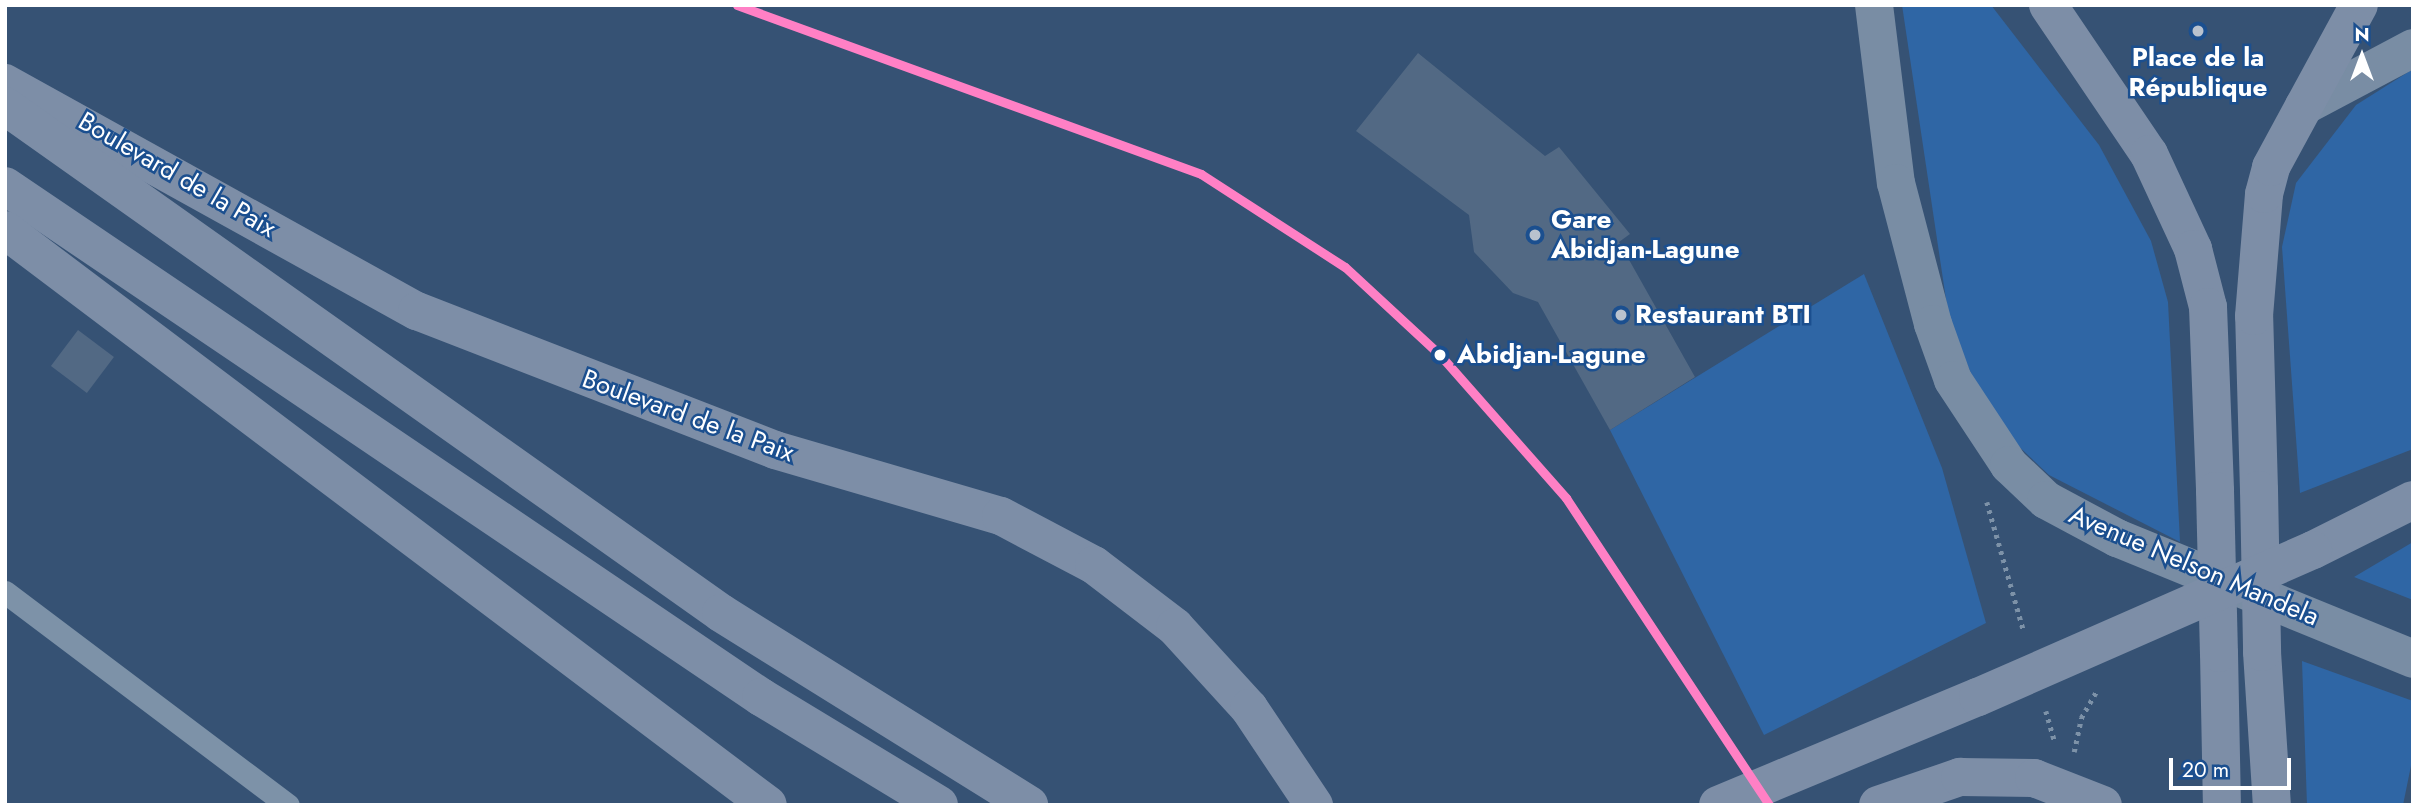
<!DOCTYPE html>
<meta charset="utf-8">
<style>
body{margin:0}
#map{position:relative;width:2418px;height:810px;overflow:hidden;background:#365274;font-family:Jost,sans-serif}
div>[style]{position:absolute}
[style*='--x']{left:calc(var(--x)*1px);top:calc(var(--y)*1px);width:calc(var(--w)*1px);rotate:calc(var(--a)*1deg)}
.green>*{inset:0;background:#2f66a5}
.building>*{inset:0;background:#526984;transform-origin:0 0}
.path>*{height:4.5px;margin-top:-2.25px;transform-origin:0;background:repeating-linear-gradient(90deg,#7d92a8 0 3.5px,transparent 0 8.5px)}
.lane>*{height:23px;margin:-11.5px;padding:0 11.5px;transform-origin:11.5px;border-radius:11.5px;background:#7d92a8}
.secondary>*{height:38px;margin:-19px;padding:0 19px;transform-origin:19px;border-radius:19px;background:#798da4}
.primary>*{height:38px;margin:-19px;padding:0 19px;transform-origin:19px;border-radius:19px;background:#7d8ea7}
.primary-bridge>*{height:38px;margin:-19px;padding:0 19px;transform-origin:19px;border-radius:19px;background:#7d8ea7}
.rail-1>*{height:9px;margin:-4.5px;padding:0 4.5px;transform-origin:4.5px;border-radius:4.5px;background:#ff80c5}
.dots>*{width:19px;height:19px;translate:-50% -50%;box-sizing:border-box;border:4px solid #1b4f8f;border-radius:50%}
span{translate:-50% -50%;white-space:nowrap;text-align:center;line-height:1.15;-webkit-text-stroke:5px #1b4f8f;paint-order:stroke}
.poi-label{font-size:26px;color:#fff;font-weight:700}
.left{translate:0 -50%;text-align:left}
.street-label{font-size:26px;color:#fff}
.stop-label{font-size:26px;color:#fff;font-weight:700}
.frame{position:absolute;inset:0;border:7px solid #fff;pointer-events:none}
.north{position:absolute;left:2327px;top:21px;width:70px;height:70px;-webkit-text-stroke:5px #1b4f8f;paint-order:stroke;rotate:0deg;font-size:19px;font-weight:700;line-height:28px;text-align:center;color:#fff}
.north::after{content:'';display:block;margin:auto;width:24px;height:32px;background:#fff;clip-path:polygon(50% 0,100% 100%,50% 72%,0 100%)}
.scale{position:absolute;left:2169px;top:758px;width:122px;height:32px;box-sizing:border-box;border:4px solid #fff;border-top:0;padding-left:9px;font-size:21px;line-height:24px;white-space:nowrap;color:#fff;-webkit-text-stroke:5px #1b4f8f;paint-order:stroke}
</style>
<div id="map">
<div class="green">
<div style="clip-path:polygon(1902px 5px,1991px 5px,2099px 145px,2151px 241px,2168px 302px,2180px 542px,2049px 475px,1992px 421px,1950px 326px)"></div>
<div style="clip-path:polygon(2413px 69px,2413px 449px,2300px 493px,2282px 247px,2296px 183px,2356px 105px)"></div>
<div style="clip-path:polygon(1864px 274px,1942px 468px,1986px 623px,1764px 735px,1610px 430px)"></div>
<div style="clip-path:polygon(2413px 542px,2413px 600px,2354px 577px)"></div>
<div style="clip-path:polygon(2302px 661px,2413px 701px,2413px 756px,2403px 805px,2307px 805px)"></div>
</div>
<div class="building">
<div style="clip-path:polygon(1418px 53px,1545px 156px,1559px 147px,1630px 234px,1619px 242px,1695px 377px,1610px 430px,1538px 302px,1513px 293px,1474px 252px,1469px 215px,1356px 131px)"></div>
<div style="left:78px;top:330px;width:45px;height:45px;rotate:37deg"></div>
</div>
<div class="path">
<div style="--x:1987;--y:502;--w:135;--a:74.1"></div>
<div style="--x:2046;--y:711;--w:33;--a:74"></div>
<div style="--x:2074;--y:752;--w:35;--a:-78"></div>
<div style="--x:2081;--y:718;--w:32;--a:-60"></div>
</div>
<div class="lane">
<div style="--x:5;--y:592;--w:354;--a:37"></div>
</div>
<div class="secondary">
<div style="--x:1874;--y:5;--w:179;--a:83"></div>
<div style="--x:1896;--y:183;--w:146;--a:75.3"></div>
<div style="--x:1933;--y:324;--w:59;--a:70.3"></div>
<div style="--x:1953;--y:380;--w:102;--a:56.6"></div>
<div style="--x:2009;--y:465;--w:51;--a:43.4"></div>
<div style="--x:2046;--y:500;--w:81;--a:28.2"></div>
<div style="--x:2117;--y:538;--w:320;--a:22.2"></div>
<div style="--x:2304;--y:106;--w:123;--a:-28"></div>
</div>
<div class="primary">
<div style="--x:2048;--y:5;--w:180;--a:55.9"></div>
<div style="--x:2149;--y:154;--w:105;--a:65.1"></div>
<div style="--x:2193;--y:249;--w:60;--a:75.5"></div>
<div style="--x:2208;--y:307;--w:184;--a:87.8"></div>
<div style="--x:5;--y:83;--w:471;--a:29"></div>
<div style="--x:417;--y:311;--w:384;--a:21.2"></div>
<div style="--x:775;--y:450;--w:235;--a:16.3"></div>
<div style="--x:1001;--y:516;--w:105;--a:27.8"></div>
<div style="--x:1094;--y:565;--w:102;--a:37.4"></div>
<div style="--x:1175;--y:627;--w:110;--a:47.6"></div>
<div style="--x:1249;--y:708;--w:117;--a:56.2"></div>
<div style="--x:5;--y:106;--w:877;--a:35.3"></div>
<div style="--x:721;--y:613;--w:363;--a:31.9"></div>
<div style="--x:5;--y:186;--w:913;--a:34.06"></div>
<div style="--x:761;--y:697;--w:208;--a:31.2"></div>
<div style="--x:5;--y:230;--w:955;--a:37"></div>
<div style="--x:2259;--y:490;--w:174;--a:-91.6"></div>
<div style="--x:2254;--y:316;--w:122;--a:-85.3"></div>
<div style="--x:2264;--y:194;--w:28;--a:-75"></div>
<div style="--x:2271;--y:167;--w:184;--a:-61.5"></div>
<div style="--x:2313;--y:550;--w:112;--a:-26.6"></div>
<div style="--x:2262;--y:652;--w:153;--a:86.3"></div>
<div style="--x:2219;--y:653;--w:152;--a:88.9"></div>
<div style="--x:1718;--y:805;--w:282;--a:-22.6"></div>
<div style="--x:1878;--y:805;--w:87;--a:-18.9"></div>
<div style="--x:1960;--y:777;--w:74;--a:0.8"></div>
</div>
<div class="primary-bridge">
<div style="--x:2259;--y:490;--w:162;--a:88.9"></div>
<div style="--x:2215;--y:491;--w:162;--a:88.6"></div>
<div style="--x:1978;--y:697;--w:366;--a:-23.7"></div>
<div style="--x:2034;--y:778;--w:74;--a:21.4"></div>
</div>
<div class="rail-1">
<div style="--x:737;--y:5;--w:494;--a:20"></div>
<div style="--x:1201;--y:174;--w:171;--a:32.9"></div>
<div style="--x:1345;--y:267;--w:129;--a:42.8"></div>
<div style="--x:1440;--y:355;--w:191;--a:48.6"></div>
<div style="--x:1566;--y:498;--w:368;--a:56.5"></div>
</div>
<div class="dots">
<div style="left:2198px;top:31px;background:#b9c2ce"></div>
<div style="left:1535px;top:235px;background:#b9c2ce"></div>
<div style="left:1621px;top:315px;background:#b9c2ce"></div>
<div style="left:1440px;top:355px;background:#fff"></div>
</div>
<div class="poi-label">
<span style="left:2198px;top:73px">Place de la<br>République</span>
<span class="left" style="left:1551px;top:235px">Gare<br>Abidjan-Lagune</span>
<span class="left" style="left:1635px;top:315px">Restaurant BTI</span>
</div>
<div class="street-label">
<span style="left:177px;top:175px;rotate:30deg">Boulevard de la Paix</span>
<span style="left:688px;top:416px;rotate:20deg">Boulevard de la Paix</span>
<span style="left:2194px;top:566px;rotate:23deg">Avenue Nelson Mandela</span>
</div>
<div class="stop-label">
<span class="left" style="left:1457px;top:355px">Abidjan-Lagune</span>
</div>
<div class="frame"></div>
<div class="north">N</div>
<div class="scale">20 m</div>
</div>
